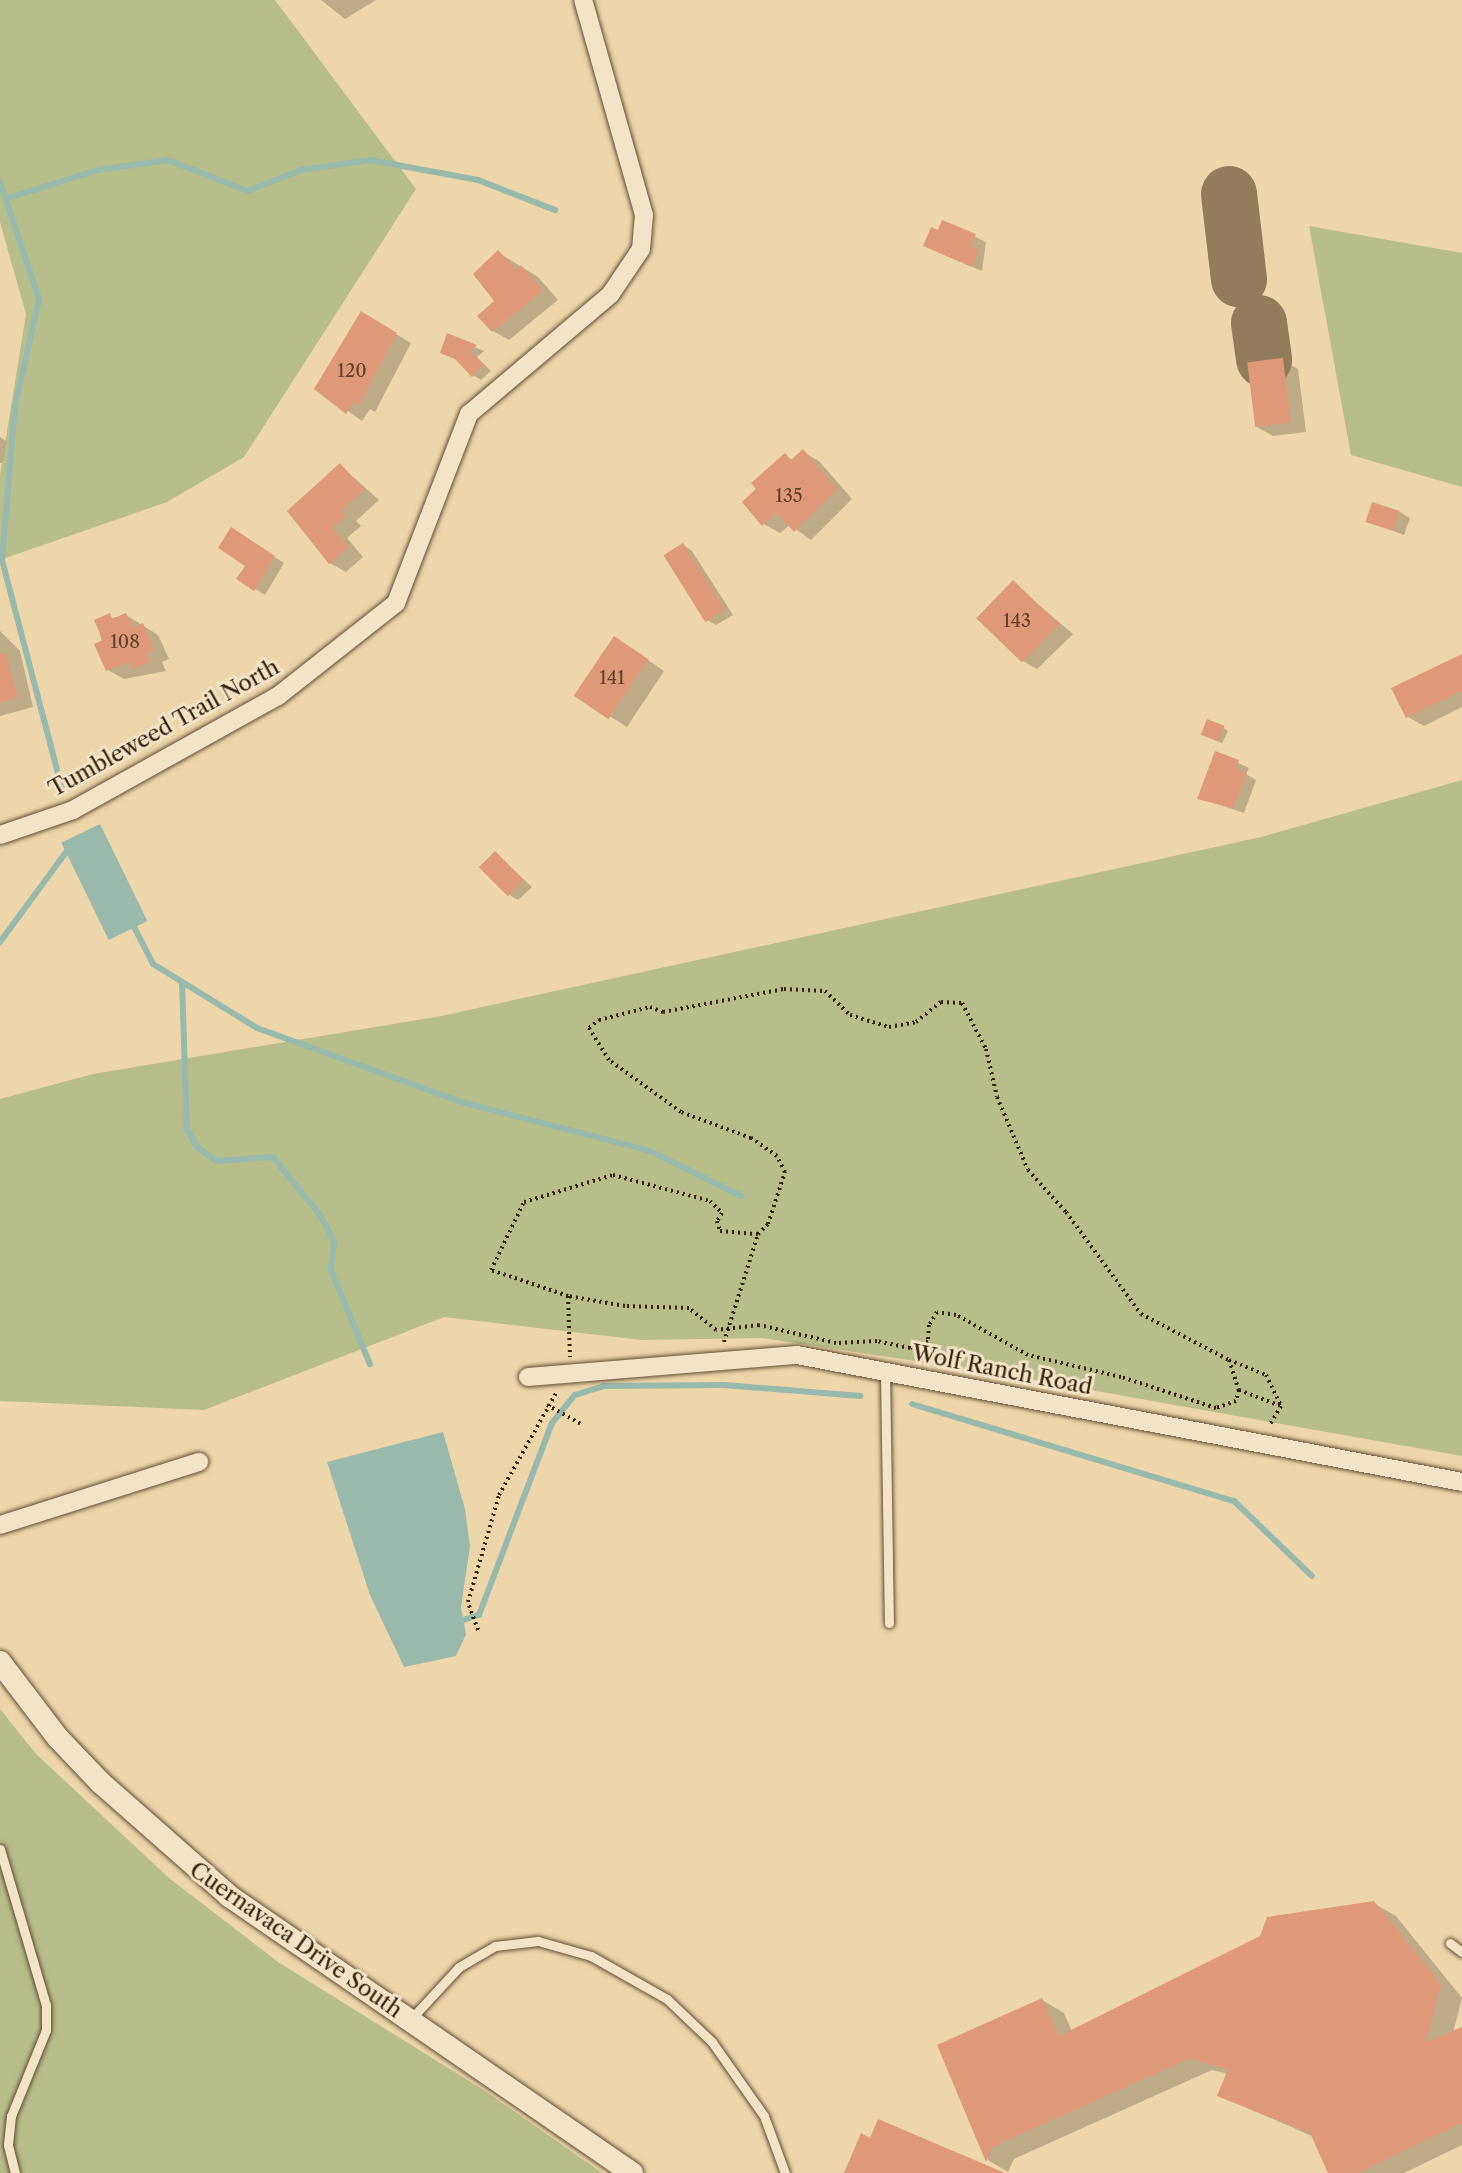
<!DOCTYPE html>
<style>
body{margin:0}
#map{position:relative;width:1462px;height:2173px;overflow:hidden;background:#edd6a9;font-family:"Libre Caslon Text",serif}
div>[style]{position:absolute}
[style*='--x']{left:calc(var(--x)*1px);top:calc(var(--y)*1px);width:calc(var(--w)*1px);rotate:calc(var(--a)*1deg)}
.green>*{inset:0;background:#b7be89}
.water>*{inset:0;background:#99b9ad;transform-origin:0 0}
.shadow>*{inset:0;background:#0003}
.stream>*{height:6px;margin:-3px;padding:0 3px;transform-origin:3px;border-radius:3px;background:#99b9ad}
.taxiway>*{height:56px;margin:-28px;padding:0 28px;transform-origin:28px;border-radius:28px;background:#917c5c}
.building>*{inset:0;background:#e09978;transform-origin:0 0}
.path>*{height:4px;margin-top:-2px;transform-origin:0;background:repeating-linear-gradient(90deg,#35220e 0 2px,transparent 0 6px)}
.roads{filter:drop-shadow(0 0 2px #634f35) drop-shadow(0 0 2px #634f35)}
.service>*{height:9px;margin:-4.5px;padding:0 4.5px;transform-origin:4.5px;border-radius:4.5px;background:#f3e4c7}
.minor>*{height:18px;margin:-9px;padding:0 9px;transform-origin:9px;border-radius:9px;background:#f3e4c7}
.tertiary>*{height:22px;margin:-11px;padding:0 11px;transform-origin:11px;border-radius:11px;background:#f3e4c7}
span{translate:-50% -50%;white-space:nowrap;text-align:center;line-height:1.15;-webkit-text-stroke:6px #f3e4c7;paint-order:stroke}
.number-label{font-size:18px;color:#604028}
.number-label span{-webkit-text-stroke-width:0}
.street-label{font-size:22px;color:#35220e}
</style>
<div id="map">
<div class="green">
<div style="clip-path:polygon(0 0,275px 0,416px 189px,244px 457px,167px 502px,0 560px,0 475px,26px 314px,0 222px)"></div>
<div style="clip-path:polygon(1309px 226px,1462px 253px,1462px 487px,1351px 455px)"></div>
<div style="clip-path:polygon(1462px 780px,1462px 1456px,995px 1373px,762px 1338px,642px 1340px,444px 1317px,204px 1410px,0 1401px,0 1099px,93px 1074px,441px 1016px,1261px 837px)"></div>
<div style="clip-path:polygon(0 1709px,36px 1754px,169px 1878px,278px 1962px,485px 2091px,602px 2173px,0 2173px)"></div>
</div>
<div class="water">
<div style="left:100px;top:824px;width:108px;height:43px;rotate:64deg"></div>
<div style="clip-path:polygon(443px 1432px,465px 1509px,470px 1546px,461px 1607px,466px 1634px,456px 1656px,404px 1667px,370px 1595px,327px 1462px)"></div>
</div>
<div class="shadow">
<div style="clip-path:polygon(321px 0,376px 0,345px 19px)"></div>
<div style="clip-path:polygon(943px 222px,986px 242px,982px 271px,936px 251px)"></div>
<div style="clip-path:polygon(499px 253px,538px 277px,558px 300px,509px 340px,493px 331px)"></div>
<div style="clip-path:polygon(362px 314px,411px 343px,375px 412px,370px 409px,362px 421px,317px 389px)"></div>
<div style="clip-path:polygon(448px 336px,484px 351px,477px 357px,491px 371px,481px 380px,473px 375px)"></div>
<div style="clip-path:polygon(1282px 360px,1298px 369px,1306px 432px,1273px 436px,1257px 427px)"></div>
<div style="clip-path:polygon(0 437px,6px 441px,2px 463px,0 463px)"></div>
<div style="clip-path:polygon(803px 452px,819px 461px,852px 499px,811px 540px,790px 525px,780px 533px,764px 524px,759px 489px,785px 456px,793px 460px)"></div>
<div style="clip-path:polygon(341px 466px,379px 500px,356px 521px,361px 526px,347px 538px,363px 557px,346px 572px,330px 563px,290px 512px)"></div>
<div style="clip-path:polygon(1400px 512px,1410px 518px,1404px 535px,1368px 521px)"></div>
<div style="clip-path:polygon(242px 536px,284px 563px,265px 595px,255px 589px)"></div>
<div style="clip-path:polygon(683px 545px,692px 551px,733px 615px,716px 625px,707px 620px)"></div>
<div style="clip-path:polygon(1013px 583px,1073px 634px,1037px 669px,1021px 660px)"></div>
<div style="clip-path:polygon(126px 615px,158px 635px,169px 659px,162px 662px,166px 671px,124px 679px,108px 670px,97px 621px)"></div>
<div style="clip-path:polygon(0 631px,20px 651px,33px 707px,0 716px)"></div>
<div style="clip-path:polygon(630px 648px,664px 671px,627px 727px,577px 695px)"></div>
<div style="clip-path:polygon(1462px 660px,1462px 707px,1424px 726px,1408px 717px)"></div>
<div style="clip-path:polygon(1224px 728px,1228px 731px,1222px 743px,1207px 736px)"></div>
<div style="clip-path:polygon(1216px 753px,1249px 768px,1246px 774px,1256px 780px,1244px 813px,1199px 798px)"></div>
<div style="clip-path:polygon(495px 853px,532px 887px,518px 900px,508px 894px)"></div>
<div style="clip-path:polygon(1373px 1903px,1396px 1916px,1462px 1998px,1453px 2033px,1462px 2029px,1462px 2145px,1404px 2173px,1330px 2173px,1314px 2137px,1220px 2096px,1228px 2074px,1212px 2070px,1014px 2159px,1008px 2172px,988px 2160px,939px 2046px,1042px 2000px,1064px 2013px,1072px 2032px)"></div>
</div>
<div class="stream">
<div style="--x:0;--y:182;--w:123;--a:71.6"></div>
<div style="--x:39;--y:299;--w:110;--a:102.6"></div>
<div style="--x:15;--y:406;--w:155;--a:94.8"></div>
<div style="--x:2;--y:560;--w:236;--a:75.3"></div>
<div style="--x:8;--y:198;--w:94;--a:-17.3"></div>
<div style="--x:98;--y:170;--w:71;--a:-8.1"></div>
<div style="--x:168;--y:160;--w:85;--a:21.4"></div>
<div style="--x:247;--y:191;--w:58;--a:-21.3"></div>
<div style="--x:301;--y:170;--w:70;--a:-8.2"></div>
<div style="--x:370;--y:160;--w:110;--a:10.5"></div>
<div style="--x:478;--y:180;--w:83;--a:21.3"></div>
<div style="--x:131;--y:921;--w:48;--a:62.9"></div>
<div style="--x:153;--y:964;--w:122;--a:31.6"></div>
<div style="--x:257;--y:1028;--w:217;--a:19.9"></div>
<div style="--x:461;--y:1102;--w:195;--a:14.5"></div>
<div style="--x:650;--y:1151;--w:102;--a:26.3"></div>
<div style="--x:0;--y:942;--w:117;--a:-53.7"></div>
<div style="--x:182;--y:982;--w:147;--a:88.1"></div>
<div style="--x:187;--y:1129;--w:21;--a:61"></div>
<div style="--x:197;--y:1147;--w:24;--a:35"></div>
<div style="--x:217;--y:1161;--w:56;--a:-4.1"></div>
<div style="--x:273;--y:1157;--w:75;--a:51"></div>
<div style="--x:320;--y:1215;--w:30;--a:62"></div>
<div style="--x:334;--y:1241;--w:29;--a:96"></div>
<div style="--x:331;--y:1270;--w:102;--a:67.5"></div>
<div style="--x:912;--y:1404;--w:336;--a:16.8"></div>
<div style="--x:1234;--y:1501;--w:108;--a:43.9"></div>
<div style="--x:457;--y:1622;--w:23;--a:-18"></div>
<div style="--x:479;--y:1615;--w:205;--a:-69.2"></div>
<div style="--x:552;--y:1423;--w:36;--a:-51"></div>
<div style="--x:575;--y:1395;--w:30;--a:-17"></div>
<div style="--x:604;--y:1386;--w:120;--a:-0.5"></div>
<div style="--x:724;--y:1385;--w:137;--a:4.6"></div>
</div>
<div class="taxiway">
<div style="--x:1229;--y:194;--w:86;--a:83.3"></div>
<div style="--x:1259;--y:323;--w:37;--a:82"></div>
</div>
<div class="building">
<div style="clip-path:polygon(942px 220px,976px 234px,971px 247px,979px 250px,972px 267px,923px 246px,931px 227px,938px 230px)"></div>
<div style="clip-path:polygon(498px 250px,516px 270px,521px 265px,543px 291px,492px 332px,477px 316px,494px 301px,473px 274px)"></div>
<div style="clip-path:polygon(361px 311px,397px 333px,359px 405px,353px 402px,346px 414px,314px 389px)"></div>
<div style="clip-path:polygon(447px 333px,477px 345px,470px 351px,484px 365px,472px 377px,455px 359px,440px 353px)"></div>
<div style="left:1283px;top:358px;width:65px;height:36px;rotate:83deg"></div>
<div style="clip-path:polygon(803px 449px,837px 489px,794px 532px,777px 513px,762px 526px,742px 502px,756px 489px,751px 483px,785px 453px,791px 460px)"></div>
<div style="clip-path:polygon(340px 463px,364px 490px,341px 511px,346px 516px,332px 528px,349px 547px,329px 564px,287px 511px)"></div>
<div style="left:1372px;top:502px;width:29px;height:21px;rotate:18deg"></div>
<div style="clip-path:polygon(231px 527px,275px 556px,254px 591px,236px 579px,245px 566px,218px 548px)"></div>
<div style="left:683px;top:543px;width:79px;height:23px;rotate:58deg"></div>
<div style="left:1013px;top:580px;width:64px;height:53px;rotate:44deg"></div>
<div style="clip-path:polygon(110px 613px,112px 619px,126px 613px,133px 627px,143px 623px,154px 650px,147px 653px,151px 662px,132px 670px,129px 662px,106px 671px,94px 644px,103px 640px,94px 620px)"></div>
<div style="left:614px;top:636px;width:42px;height:72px;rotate:34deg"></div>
<div style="clip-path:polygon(5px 652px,18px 698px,0 703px,0 653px)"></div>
<div style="clip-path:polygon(1462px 654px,1462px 691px,1406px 718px,1391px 688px)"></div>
<div style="left:1207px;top:719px;width:19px;height:17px;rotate:21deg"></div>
<div style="clip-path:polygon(1215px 751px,1239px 760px,1236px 768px,1247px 773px,1233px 808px,1197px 799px)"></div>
<div style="left:495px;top:851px;width:41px;height:23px;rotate:45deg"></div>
<div style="clip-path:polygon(1374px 1901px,1441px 1984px,1426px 2042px,1462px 2027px,1462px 2123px,1358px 2173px,1328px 2173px,1310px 2133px,1217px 2096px,1228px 2069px,1189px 2059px,992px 2147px,986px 2162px,937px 2045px,1042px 1998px,1059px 2036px,1260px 1936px,1267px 1917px)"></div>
<div style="clip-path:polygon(878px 2119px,1005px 2173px,844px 2173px,861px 2133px,870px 2138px)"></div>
</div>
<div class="path">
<div style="--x:784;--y:989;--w:41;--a:2.8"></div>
<div style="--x:825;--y:991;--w:35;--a:44"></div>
<div style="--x:850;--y:1015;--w:41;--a:17.1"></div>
<div style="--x:889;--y:1027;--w:27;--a:-10"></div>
<div style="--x:916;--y:1022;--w:32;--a:-39"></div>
<div style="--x:941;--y:1002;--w:21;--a:3"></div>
<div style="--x:962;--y:1003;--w:52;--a:62.4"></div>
<div style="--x:986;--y:1049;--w:49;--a:77.1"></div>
<div style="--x:997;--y:1097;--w:79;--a:67"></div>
<div style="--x:1028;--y:1170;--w:57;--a:47.9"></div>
<div style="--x:1066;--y:1212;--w:127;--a:53.7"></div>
<div style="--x:1141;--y:1314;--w:99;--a:27.6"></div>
<div style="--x:1229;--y:1360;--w:32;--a:72"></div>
<div style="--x:1239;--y:1390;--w:11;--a:105"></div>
<div style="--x:1236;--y:1401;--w:21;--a:161"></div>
<div style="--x:1216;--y:1408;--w:100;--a:-161.9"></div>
<div style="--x:1121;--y:1377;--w:96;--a:-166.7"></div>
<div style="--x:1028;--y:1355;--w:82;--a:-150.9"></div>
<div style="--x:956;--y:1315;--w:19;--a:-171"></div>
<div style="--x:937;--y:1312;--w:15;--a:122"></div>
<div style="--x:929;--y:1325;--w:16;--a:94"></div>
<div style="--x:928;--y:1341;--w:19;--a:159"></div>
<div style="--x:910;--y:1348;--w:34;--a:-168"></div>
<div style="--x:877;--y:1341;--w:41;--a:177.2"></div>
<div style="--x:836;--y:1343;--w:79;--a:-166.8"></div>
<div style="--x:759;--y:1325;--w:43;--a:173.4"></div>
<div style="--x:716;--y:1330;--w:35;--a:-141"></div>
<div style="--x:689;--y:1308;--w:64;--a:-178.2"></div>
<div style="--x:625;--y:1306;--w:58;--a:-170"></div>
<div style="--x:568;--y:1296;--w:81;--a:-161.3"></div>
<div style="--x:491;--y:1270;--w:76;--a:-64.1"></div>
<div style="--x:524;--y:1202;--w:93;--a:-16.9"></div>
<div style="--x:613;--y:1175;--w:100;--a:15"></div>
<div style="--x:710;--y:1201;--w:17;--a:45"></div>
<div style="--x:722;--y:1213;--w:9;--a:122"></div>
<div style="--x:717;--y:1221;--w:10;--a:73"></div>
<div style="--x:720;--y:1231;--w:38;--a:5"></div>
<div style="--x:758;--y:1234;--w:14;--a:-45"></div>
<div style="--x:768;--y:1224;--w:55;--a:-71.9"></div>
<div style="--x:785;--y:1172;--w:18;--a:-117"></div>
<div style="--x:777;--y:1156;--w:32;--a:-145"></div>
<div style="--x:751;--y:1138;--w:75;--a:-159.6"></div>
<div style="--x:681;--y:1112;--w:89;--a:-144.2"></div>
<div style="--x:609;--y:1060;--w:38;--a:-122"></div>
<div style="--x:589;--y:1028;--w:13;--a:-39"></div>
<div style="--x:599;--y:1020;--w:53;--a:-14.3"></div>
<div style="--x:650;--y:1007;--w:14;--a:21"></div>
<div style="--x:663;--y:1012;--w:123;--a:-10.8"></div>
<div style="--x:568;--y:1296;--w:61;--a:88.1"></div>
<div style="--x:724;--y:1342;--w:113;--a:-72.5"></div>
<div style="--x:1229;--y:1360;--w:40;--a:22"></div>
<div style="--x:1266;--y:1375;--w:34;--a:64"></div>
<div style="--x:1281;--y:1406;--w:23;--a:121"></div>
<div style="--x:1239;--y:1390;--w:45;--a:20.9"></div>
<div style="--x:547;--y:1405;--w:38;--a:29"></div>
<div style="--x:478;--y:1630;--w:30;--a:-110"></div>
<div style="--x:468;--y:1602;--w:111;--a:-73.8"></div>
<div style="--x:499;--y:1495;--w:117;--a:-60.8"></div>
</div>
<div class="roads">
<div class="service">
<div style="--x:885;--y:1372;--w:251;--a:89.1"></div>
<div style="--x:0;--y:1849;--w:163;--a:73.6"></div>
<div style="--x:46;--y:2005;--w:25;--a:90"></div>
<div style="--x:46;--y:2030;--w:93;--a:112.1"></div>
<div style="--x:11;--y:2116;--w:29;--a:96"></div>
<div style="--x:8;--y:2145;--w:29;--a:76"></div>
<div style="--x:1450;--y:1943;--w:15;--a:37"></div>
<div style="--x:410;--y:2020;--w:72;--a:-47.2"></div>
<div style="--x:459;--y:1967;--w:42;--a:-30.3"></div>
<div style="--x:495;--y:1946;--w:43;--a:-6.6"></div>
<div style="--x:538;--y:1941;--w:55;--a:15.8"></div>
<div style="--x:591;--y:1956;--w:87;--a:29.5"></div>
<div style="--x:667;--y:1999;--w:62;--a:43.7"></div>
<div style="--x:712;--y:2042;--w:90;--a:54.9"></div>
<div style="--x:764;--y:2116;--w:61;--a:69.8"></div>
</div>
<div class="minor">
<div style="--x:0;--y:835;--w:77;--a:-18.9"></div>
<div style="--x:73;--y:810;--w:235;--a:-29.1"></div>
<div style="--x:278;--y:696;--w:150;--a:-38.2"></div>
<div style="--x:396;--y:603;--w:203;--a:-68.9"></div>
<div style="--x:469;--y:414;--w:185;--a:-40.2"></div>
<div style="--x:610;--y:295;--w:55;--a:-56"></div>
<div style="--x:641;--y:249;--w:34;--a:-85"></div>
<div style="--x:644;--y:215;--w:223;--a:-105.8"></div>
<div style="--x:528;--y:1377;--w:270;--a:-4.7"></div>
<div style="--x:797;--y:1355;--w:677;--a:10.81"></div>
<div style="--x:0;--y:1525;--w:209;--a:-17.6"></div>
</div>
<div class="tertiary">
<div style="--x:0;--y:1662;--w:96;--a:52.7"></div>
<div style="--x:58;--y:1738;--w:62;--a:46.3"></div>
<div style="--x:101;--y:1783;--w:171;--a:41.4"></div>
<div style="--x:229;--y:1896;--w:489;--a:34.5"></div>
</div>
</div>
<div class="number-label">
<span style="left:352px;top:371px">120</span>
<span style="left:789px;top:496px">135</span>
<span style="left:1017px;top:621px">143</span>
<span style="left:125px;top:642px">108</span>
<span style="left:612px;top:678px">141</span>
</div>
<div class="street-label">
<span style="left:164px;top:728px;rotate:-29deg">Tumbleweed Trail North</span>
<span style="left:1002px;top:1370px;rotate:11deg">Wolf Ranch Road</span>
<span style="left:296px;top:1940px;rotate:35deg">Cuernavaca Drive South</span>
</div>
</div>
